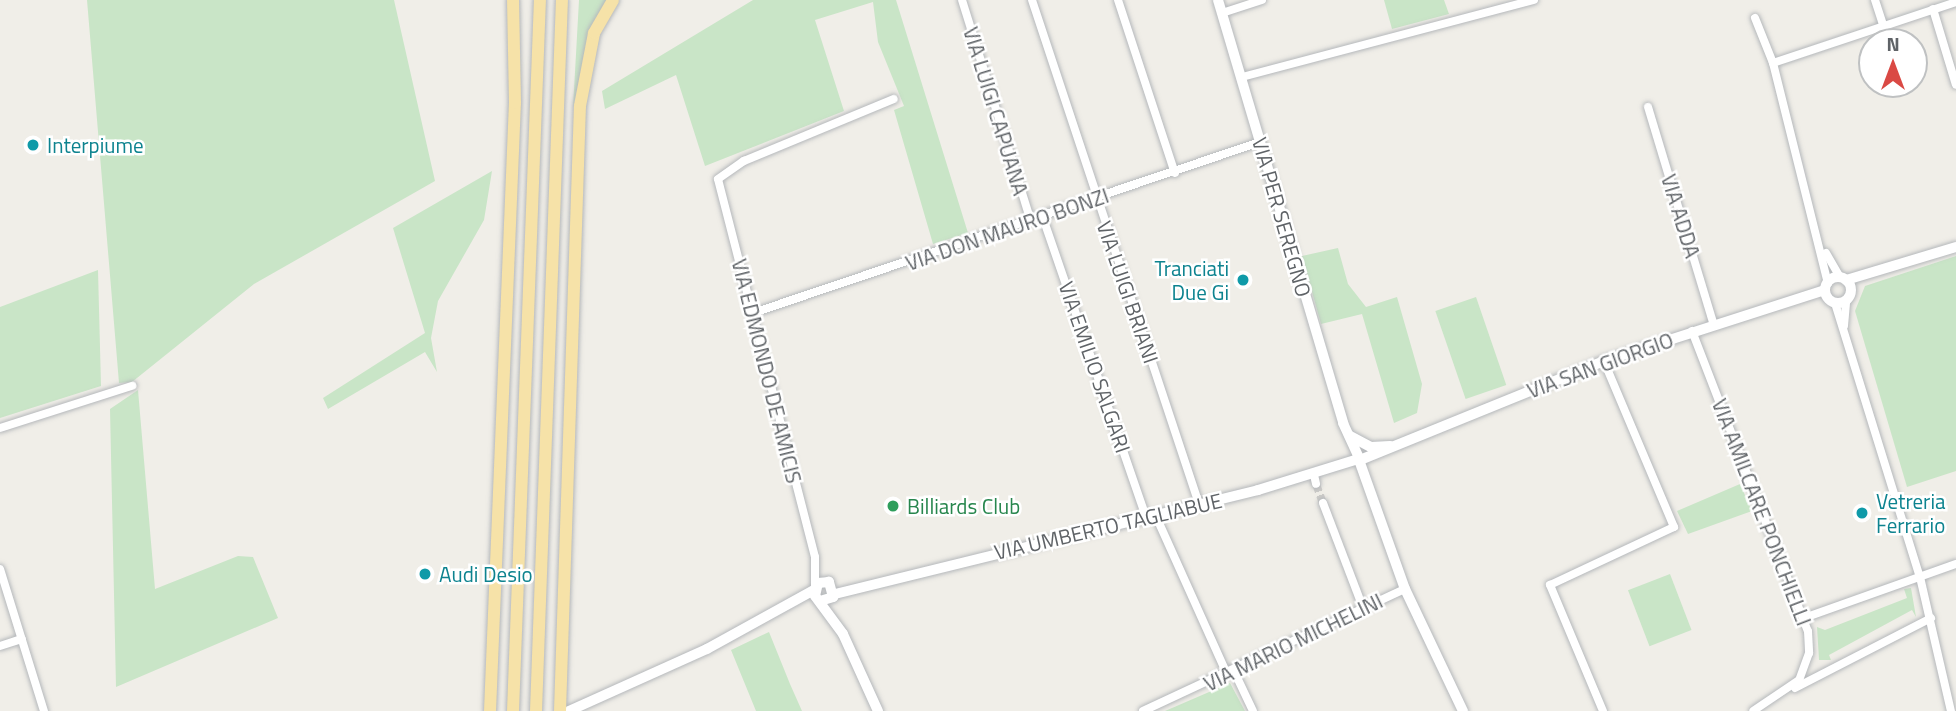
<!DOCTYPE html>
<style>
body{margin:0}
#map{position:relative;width:1956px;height:711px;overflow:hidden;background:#f0eee8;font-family:"Titillium Web",sans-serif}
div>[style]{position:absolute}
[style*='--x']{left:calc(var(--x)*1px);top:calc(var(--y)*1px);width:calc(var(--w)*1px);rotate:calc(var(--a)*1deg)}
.green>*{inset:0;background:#c9e5c7;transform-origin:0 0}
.minor-tunnel>*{height:8px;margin-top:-4px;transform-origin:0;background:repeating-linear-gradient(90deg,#cccbc8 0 8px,transparent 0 12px)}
.roads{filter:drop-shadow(0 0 2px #b5b8bb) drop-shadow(0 0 2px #b5b8bb)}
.minor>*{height:8px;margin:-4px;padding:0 4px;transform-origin:4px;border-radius:4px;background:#fff}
.tertiary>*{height:10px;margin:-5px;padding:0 5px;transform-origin:5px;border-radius:5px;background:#fff}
.tertiary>.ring{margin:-5px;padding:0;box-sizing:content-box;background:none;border:10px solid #fff;border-radius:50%}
.trunk>*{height:12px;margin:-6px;padding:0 6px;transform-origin:6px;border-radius:6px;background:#f6e2a8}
.dots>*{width:19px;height:19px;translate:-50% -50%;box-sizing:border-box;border:4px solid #fff;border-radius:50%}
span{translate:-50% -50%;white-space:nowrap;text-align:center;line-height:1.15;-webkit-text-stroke:5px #fff;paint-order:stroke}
.street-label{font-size:21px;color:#5f6367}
.culture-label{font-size:21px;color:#0d838f}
.left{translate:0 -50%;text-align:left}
.right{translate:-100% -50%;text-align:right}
.leisure-label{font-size:21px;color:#27864d}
.north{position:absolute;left:1858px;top:28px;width:70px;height:70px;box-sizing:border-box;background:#fff;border:2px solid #bfc1c2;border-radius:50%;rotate:0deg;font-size:19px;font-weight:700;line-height:28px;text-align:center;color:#5f6367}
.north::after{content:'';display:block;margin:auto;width:24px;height:32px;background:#da4944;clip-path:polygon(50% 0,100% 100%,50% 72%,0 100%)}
</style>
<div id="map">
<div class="green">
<div style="clip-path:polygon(87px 0,394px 0,435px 181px,254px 284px,132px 382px,119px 383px)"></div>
<div style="clip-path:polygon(579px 0,607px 0,587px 43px,573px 108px)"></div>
<div style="clip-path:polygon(753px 0,896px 0,968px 233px,933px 244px,894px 110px,904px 106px,878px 42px,873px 2px,815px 20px,844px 111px,705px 166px,676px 75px,605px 109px,602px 91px)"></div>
<div style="clip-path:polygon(1384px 0,1444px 0,1449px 14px,1392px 29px)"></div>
<div style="clip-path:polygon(492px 171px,484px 220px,438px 301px,431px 338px,437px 372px,425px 352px,328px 409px,323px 398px,425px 333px,393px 228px)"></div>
<div style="clip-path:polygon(1338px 248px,1348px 284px,1366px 307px,1397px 297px,1422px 384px,1417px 413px,1394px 423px,1362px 314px,1321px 324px,1302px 256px)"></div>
<div style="clip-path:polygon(1956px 256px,1956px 471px,1907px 487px,1855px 311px,1865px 286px)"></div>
<div style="clip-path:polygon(98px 270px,101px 386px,0 418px,0 307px)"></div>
<div style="left:1476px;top:297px;width:93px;height:43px;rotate:71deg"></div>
<div style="clip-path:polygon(138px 390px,155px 589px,238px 556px,253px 557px,278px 618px,116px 687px,110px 409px)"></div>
<div style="clip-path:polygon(1740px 484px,1752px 511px,1688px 534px,1677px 511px)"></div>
<div style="left:1670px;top:574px;width:60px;height:45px;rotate:69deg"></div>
<div style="clip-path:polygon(1911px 588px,1916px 617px,1912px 610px,1829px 655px,1831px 660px,1819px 660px,1817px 627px,1825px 630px,1907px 598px,1904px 589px)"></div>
<div style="clip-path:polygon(769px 632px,790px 684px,802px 711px,756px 711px,731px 650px)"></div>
<div style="clip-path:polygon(1230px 683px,1245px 711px,1165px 711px)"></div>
</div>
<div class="minor-tunnel">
<div style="--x:1316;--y:484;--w:20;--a:70"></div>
</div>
<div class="roads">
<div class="minor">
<div style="--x:962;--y:0;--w:232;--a:72.7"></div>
<div style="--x:1032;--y:0;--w:531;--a:71.67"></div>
<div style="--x:1118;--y:0;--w:182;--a:71.8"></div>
<div style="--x:1875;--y:0;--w:25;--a:72"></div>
<div style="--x:1933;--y:9;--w:79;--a:73.2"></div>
<div style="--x:1222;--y:13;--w:42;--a:-18"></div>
<div style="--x:1755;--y:18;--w:48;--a:68.2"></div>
<div style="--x:1773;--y:63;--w:227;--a:76"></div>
<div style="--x:1773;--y:63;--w:193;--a:-18.4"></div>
<div style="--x:1242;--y:77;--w:302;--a:-14.8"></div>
<div style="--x:1648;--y:107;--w:228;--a:73.2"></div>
<div style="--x:1043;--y:218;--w:316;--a:71"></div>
<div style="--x:1826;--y:253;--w:28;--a:60"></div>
<div style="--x:1835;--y:303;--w:287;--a:72.8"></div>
<div style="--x:1920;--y:577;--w:138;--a:77"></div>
<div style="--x:753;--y:313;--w:535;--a:-18.64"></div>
<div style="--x:1844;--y:326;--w:25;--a:-85"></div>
<div style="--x:1692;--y:331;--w:322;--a:68.9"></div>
<div style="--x:1808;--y:631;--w:22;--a:87"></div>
<div style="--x:1809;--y:653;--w:29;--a:110"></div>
<div style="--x:1799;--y:680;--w:55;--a:146"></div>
<div style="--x:0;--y:428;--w:139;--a:-17.7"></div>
<div style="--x:1314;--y:475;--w:9;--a:77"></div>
<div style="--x:1323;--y:503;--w:112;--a:69.1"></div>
<div style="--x:1155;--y:514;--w:175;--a:65.8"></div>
<div style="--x:0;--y:569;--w:149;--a:72.8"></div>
<div style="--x:815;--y:587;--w:30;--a:-90"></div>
<div style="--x:815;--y:557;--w:390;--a:-104.4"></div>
<div style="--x:718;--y:179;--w:32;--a:-35"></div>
<div style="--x:744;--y:161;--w:162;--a:-22.5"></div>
<div style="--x:1804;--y:618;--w:161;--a:-19.6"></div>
<div style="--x:0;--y:646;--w:23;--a:-18"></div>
<div style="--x:1234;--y:671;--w:44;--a:64.6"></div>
<div style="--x:1795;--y:688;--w:153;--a:-27.2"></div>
<div style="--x:1143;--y:711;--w:289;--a:-25"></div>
<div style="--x:1603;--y:711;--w:137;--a:-112.8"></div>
<div style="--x:1550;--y:585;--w:137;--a:-25.1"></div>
<div style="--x:1674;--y:527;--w:180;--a:-112.9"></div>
</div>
<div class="tertiary">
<div style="--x:1218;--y:0;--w:441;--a:73.5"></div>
<div style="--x:1343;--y:423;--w:41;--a:65.3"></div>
<div style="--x:1360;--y:460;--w:263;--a:-22.1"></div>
<div style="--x:1604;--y:361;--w:232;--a:-17.8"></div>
<div class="ring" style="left:1825px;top:277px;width:16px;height:16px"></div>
<div style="--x:1846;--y:280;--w:115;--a:-16.7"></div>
<div style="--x:1350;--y:436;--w:24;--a:28"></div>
<div style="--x:1371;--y:447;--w:19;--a:-3"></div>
<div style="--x:1359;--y:460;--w:137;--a:70.4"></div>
<div style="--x:1405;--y:589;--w:135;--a:64.6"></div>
<div style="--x:835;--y:594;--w:436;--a:-13.8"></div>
<div style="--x:1258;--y:490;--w:105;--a:-17.2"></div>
<div style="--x:820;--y:601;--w:14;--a:-17"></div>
<div style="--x:833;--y:597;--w:16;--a:-105"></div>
<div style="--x:829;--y:582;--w:11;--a:175"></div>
<div style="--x:818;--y:583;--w:13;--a:103"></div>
<div style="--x:815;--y:596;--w:47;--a:53.6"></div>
<div style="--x:843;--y:634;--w:85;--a:65.6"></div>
<div style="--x:569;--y:711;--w:151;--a:-24.2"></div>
<div style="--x:707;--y:649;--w:122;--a:-28.9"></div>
</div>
<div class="trunk">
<div style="--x:490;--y:711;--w:609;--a:-87.65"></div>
<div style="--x:515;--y:103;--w:103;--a:-91.1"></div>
<div style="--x:513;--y:711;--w:712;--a:-87.83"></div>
<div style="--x:536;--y:711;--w:711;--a:-87.91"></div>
<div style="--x:560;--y:711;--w:605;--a:-88.11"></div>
<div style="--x:580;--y:106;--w:74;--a:-79.1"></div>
<div style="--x:594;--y:33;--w:38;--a:-60"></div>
</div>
</div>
<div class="dots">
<div style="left:33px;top:145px;background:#0f9aa8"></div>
<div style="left:1243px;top:280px;background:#0f9aa8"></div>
<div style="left:893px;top:506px;background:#2e9e5b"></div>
<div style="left:1862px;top:513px;background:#0f9aa8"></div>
<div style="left:425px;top:574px;background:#0f9aa8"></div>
</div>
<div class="street-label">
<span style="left:996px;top:111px;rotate:73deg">VIA LUIGI CAPUANA</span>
<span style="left:1681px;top:216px;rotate:73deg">VIA ADDA</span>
<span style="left:1282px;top:217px;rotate:74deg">VIA PER SEREGNO</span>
<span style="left:1007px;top:229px;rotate:-19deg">VIA DON MAURO BONZI</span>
<span style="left:1128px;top:292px;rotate:71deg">VIA LUIGI BRIANI</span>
<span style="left:1600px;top:365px;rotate:-20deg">VIA SAN GIORGIO</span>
<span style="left:1095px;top:367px;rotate:71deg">VIA EMILIO SALGARI</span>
<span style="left:767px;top:371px;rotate:76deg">VIA EDMONDO DE AMICIS</span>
<span style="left:1762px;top:512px;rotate:69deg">VIA AMILCARE PONCHIELLI</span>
<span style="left:1108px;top:526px;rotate:-13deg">VIA UMBERTO TAGLIABUE</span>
<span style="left:1293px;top:642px;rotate:-26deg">VIA MARIO MICHELINI</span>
</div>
<div class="culture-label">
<span class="left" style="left:47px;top:145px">Interpiume</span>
<span class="right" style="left:1229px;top:280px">Tranciati<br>Due Gi</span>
<span class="left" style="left:1876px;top:513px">Vetreria<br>Ferrario</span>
<span class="left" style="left:439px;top:574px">Audi Desio</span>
</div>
<div class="leisure-label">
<span class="left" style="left:907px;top:506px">Billiards Club</span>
</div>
<div class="north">N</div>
</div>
